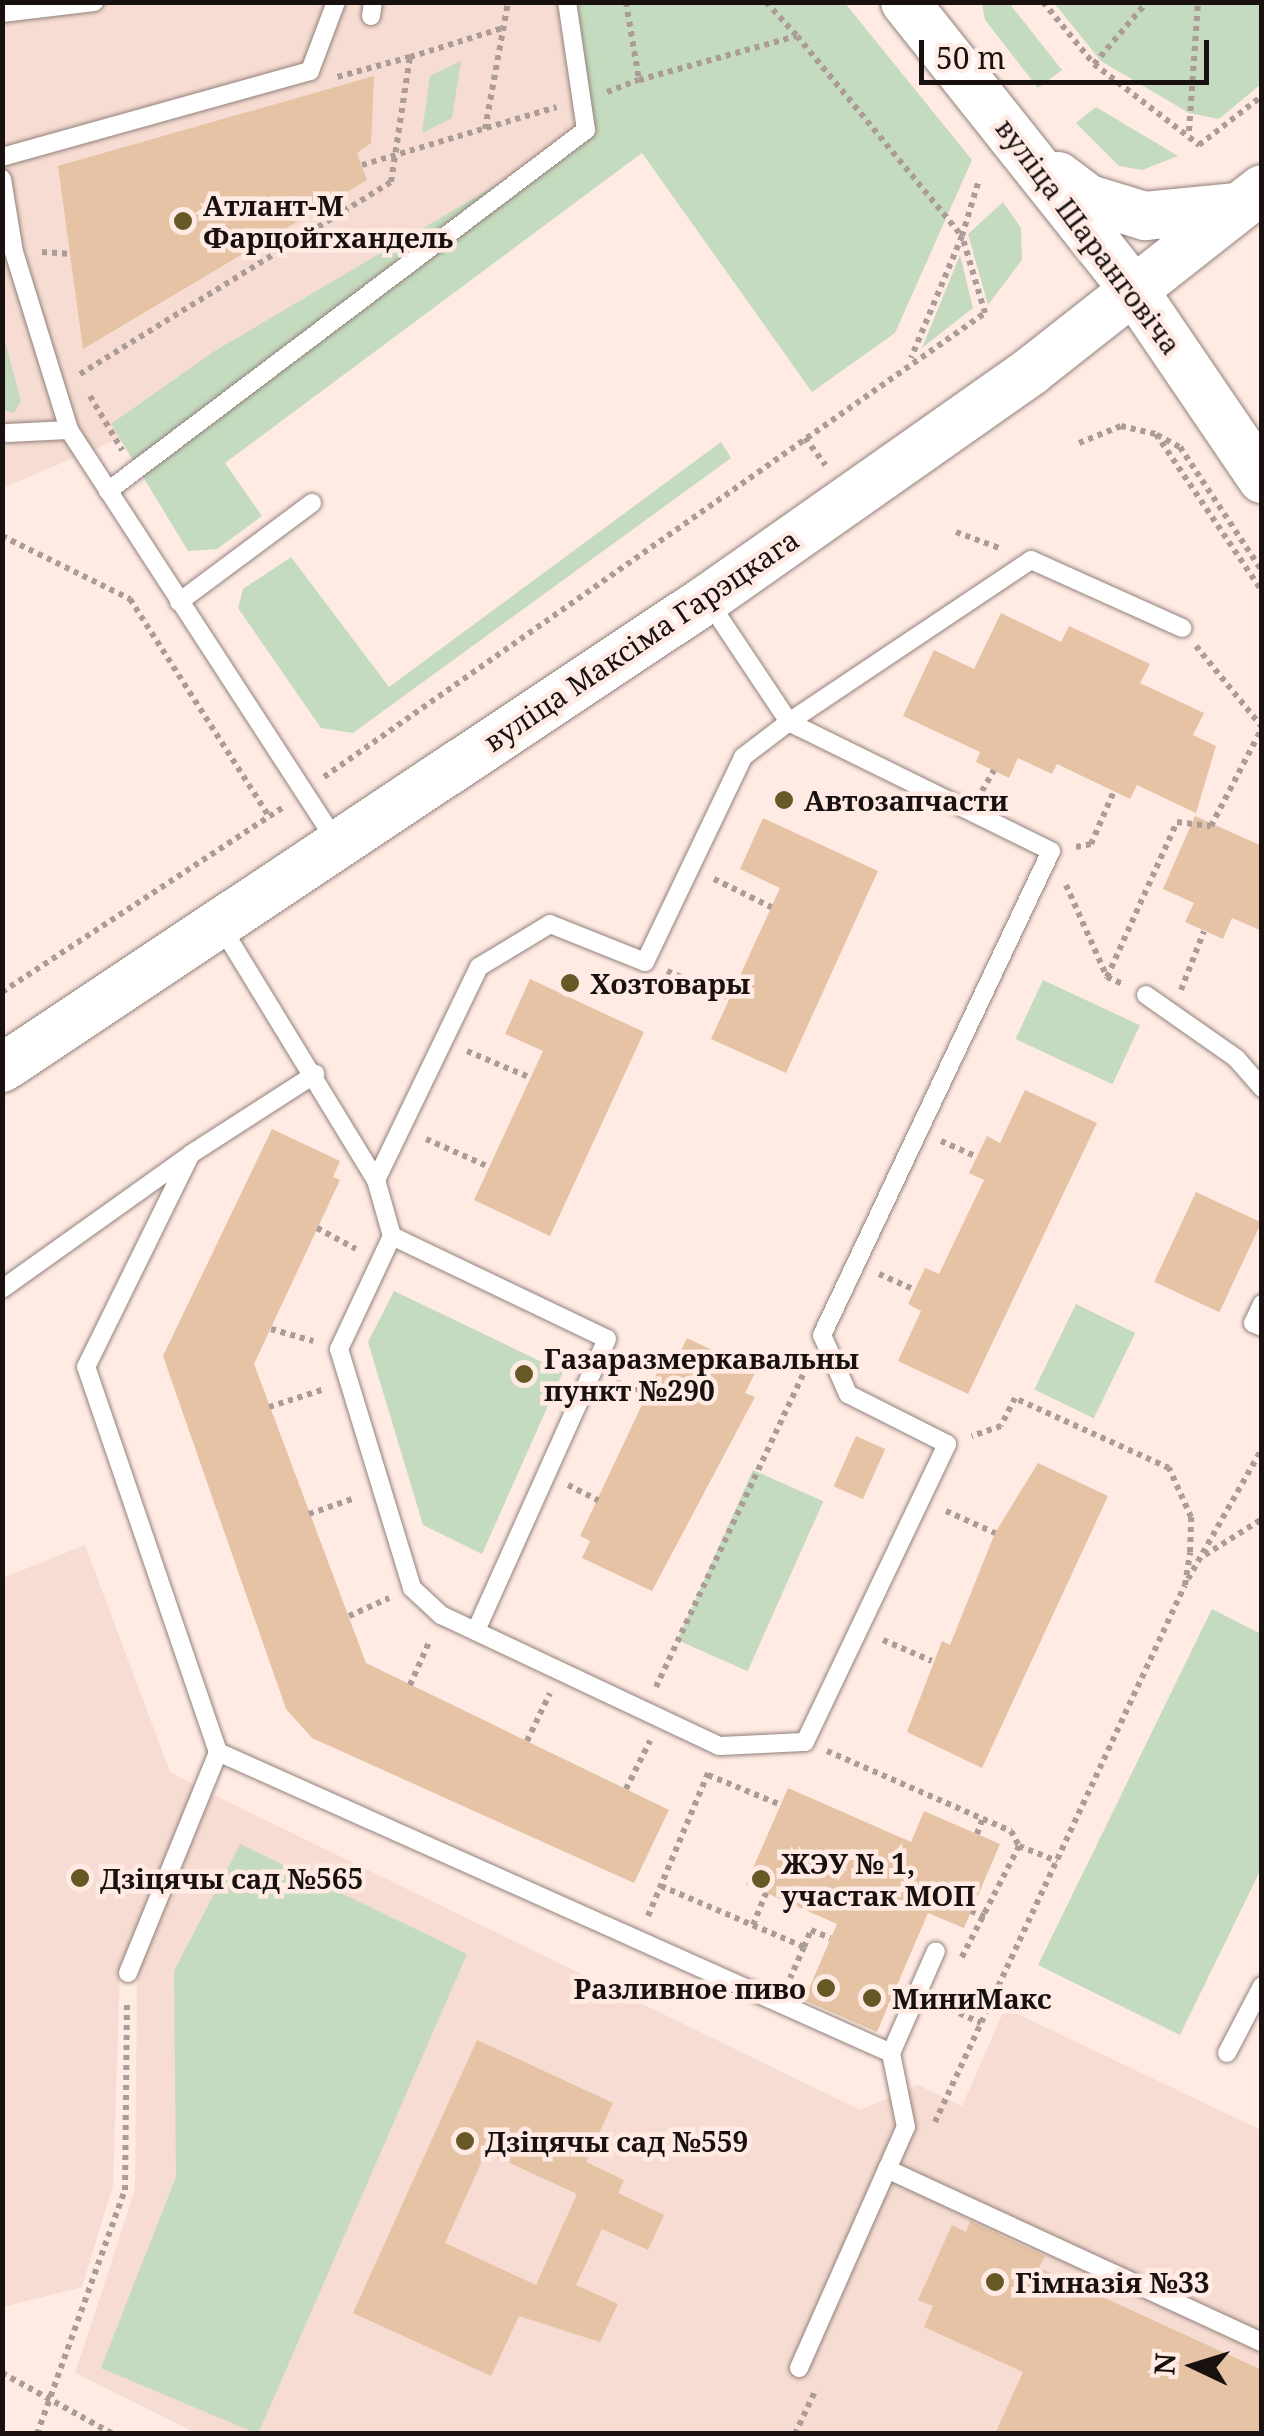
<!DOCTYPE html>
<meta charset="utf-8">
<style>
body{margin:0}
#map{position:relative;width:1264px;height:2436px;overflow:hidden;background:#ffebe4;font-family:"Noto Serif",serif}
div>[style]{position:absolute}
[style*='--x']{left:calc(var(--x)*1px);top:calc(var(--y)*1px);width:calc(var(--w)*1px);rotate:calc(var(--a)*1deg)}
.built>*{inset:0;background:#f6dcd2}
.green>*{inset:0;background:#c4dbbf;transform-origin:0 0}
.building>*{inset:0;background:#e5c3a4;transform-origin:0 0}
.path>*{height:6px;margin-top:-3px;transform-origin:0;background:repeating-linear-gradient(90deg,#ac9c97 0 5px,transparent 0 10px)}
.roads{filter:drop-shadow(0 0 2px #92817b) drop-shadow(0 0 2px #92817b)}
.service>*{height:18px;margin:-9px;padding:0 9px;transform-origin:9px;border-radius:9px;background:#fff}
.secondary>*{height:48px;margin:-24px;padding:0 24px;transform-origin:24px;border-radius:24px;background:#fff}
.dots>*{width:28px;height:28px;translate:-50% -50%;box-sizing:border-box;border:5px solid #ffebe4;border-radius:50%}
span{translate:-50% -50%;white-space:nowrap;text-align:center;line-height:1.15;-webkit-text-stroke:9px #ffebe4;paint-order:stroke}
.poi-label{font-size:28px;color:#18110f;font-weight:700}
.left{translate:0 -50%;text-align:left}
.right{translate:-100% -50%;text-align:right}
.street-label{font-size:28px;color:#18110f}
.frame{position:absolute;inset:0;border:5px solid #18110f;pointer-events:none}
.north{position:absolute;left:1144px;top:2316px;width:100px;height:100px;-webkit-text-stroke:8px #ffebe4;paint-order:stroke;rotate:274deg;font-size:28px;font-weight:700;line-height:40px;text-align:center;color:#18110f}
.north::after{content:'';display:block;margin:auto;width:35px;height:45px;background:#18110f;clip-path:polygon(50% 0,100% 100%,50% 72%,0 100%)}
.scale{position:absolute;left:919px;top:40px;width:290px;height:45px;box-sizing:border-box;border:5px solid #18110f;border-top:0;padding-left:12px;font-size:30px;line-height:35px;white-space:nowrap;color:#18110f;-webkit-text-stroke:8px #ffebe4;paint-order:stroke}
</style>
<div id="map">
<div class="built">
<div style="clip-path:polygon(3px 3px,600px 3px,619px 124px,137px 431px,3px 488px)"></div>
<div style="clip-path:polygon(85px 1545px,170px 1772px,195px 1785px,120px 1971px,113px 2185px,82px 2287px,3px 2307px,3px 1578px)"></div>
<div style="clip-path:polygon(212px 1794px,860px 2110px,918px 2085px,962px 2106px,1005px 2008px,1261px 2130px,1261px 2433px,196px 2433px,75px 2373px,135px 2190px,137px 1975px)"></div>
</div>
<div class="green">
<div style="clip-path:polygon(578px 3px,845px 3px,972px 160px,895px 333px,812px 392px,642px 153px,225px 463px,262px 516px,217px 549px,188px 551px,111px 424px,213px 352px,581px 135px)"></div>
<div style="clip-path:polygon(982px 3px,1009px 3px,1062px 70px,1038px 88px,985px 20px)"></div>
<div style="clip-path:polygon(1054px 3px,1261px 3px,1261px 84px,1219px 119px,1189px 113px,1101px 61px)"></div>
<div style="clip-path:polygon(461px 61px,452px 118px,422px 133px,430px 76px)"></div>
<div style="clip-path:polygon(1096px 107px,1178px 156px,1142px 170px,1119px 166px,1076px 123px)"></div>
<div style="clip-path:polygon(1003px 202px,1021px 228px,1022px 260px,988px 305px,968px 234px)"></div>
<div style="clip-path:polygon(960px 255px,973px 308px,922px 348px)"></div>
<div style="clip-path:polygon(2px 330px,21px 401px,14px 413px,3px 410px)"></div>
<div style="clip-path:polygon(721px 442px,731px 458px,353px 733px,321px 728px,238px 608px,243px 589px,291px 557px,389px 687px)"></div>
<div style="left:1043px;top:980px;width:107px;height:65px;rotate:25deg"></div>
<div style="clip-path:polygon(394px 1291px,563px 1372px,482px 1554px,423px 1525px,368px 1342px)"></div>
<div style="left:1076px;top:1304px;width:66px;height:95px;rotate:26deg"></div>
<div style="left:753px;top:1470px;width:77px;height:186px;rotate:24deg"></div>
<div style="clip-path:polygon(1212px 1609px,1261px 1634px,1261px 1869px,1180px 2035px,1038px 1965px)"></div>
<div style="clip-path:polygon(240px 1844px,467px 1954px,258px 2434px,101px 2368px,176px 2177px,174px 1971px)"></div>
</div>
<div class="building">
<div style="clip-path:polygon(374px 76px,371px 143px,357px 153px,367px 180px,83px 349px,58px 166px)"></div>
<div style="clip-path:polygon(1001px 613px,1061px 642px,1069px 626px,1150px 664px,1140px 683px,1204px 713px,1193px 735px,1216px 746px,1196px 813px,1137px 785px,1130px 799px,1057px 764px,1052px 774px,1018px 758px,1009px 778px,976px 762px,980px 752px,903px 716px,934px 650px,974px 669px)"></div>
<div style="clip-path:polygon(1195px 816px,1262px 846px,1262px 931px,1232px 918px,1223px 939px,1185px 922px,1194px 903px,1163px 889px)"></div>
<div style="clip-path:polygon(763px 818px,878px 871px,786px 1073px,711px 1039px,780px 888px,740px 869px)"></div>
<div style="clip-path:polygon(530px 979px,644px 1032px,550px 1236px,474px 1200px,543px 1051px,505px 1034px)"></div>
<div style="clip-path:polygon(1025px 1090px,1097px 1123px,968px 1394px,898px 1361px,921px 1311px,908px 1304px,925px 1268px,939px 1274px,984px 1180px,969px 1173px,987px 1136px,1000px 1143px)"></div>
<div style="clip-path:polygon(272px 1129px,340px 1161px,333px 1177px,340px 1180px,254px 1364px,366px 1663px,669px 1810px,634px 1883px,312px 1738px,286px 1709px,163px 1356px)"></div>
<div style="left:1196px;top:1192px;width:72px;height:99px;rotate:25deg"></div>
<div style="clip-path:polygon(687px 1338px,756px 1371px,745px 1393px,755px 1397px,652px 1591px,582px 1558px,590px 1541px,580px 1536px,665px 1356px,676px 1361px)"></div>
<div style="left:856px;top:1436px;width:32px;height:55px;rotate:24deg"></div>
<div style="clip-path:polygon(1038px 1463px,1108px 1496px,982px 1768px,907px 1732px,942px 1641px,950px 1645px,995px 1533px)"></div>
<div style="clip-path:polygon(788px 1788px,911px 1842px,924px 1811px,1000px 1844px,964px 1928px,928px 1913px,877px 2032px,804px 2000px,837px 1924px,746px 1884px)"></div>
<div style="clip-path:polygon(evenodd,477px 2040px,613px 2103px,586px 2162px,624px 2180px,618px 2193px,664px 2215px,648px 2250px,602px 2229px,576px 2285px,618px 2304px,600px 2342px,519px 2316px,491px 2376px,353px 2313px,477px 2040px,486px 2152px,577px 2194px,536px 2285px,445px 2243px,486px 2152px)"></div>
<div style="clip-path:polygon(970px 2221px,1045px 2256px,1039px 2268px,1262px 2370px,1262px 2434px,995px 2434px,1023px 2372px,924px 2327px,933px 2306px,918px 2300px,952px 2225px,966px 2232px)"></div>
</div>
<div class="path">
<div style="--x:626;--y:2;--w:79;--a:80.5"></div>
<div style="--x:639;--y:80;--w:164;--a:-15.6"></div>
<div style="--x:797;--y:36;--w:259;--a:50.5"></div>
<div style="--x:962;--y:236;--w:132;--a:112.7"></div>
<div style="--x:766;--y:2;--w:46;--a:47.6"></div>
<div style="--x:1043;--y:2;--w:80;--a:50.6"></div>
<div style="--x:1094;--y:64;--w:133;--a:37.6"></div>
<div style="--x:1199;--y:145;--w:80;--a:-37.9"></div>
<div style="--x:410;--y:57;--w:97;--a:-17.3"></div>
<div style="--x:1094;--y:64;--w:82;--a:-49.5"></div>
<div style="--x:607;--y:92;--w:34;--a:-21"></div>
<div style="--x:485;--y:129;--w:129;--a:-79.7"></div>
<div style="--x:1189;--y:131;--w:129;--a:-86"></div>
<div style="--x:362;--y:165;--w:203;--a:-16.6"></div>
<div style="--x:42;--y:252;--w:29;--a:4"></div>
<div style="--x:80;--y:374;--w:365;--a:-31.7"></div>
<div style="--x:391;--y:182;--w:126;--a:-81.4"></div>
<div style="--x:410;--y:57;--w:76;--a:164.7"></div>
<div style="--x:90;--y:396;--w:63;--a:59.3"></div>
<div style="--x:1157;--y:435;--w:26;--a:28"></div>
<div style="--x:1180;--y:447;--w:149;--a:56.5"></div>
<div style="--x:805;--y:438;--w:34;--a:53"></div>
<div style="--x:1079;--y:443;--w:45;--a:-22"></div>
<div style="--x:1121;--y:426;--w:36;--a:13"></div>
<div style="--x:1156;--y:434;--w:189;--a:56"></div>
<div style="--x:956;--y:532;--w:49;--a:20.3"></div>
<div style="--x:2;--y:536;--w:143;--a:26.2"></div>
<div style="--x:130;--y:599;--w:260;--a:57.4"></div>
<div style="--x:1196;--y:646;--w:104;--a:50.8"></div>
<div style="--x:324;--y:777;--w:808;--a:-35.07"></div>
<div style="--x:985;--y:313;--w:80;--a:-106.6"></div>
<div style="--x:962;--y:236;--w:55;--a:-73.2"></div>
<div style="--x:982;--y:791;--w:24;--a:-60"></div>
<div style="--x:1076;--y:847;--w:15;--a:-11"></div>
<div style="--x:1091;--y:844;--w:58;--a:-66.5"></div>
<div style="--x:714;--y:879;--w:64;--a:26.2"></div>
<div style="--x:1066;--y:885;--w:101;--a:66"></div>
<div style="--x:1107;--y:977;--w:17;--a:24"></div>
<div style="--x:667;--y:971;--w:69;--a:23.2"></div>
<div style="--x:1107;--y:977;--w:170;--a:-65.7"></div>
<div style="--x:1177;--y:822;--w:34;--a:7"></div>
<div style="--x:1211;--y:826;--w:110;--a:-62.5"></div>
<div style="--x:1181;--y:990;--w:63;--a:-68.7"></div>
<div style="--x:2;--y:992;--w:335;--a:-33.3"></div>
<div style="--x:467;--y:1051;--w:69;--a:22.9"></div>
<div style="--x:426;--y:1139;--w:69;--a:24"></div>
<div style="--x:941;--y:1141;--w:39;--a:24"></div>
<div style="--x:317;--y:1228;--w:44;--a:28.3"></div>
<div style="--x:879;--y:1274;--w:39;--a:24"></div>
<div style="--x:271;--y:1329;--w:44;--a:15.9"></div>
<div style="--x:616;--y:1380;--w:34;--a:24"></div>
<div style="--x:269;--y:1407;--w:59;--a:-17.8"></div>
<div style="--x:568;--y:1485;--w:34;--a:27"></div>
<div style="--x:946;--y:1511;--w:54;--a:24.2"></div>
<div style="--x:309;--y:1514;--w:49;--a:-19.2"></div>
<div style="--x:1205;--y:1555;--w:67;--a:-32.3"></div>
<div style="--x:1188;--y:1579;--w:150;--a:-60.4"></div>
<div style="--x:349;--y:1616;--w:44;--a:-24.2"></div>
<div style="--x:883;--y:1640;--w:53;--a:23.2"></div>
<div style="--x:410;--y:1685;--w:49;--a:-66"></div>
<div style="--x:656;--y:1687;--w:353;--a:-64.8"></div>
<div style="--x:527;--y:1741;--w:53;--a:-64.4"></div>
<div style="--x:827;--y:1751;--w:201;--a:23.5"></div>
<div style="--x:1011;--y:1831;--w:17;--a:62"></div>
<div style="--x:1019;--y:1846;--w:129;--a:117.2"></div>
<div style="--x:708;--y:1775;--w:79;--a:22.3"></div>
<div style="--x:626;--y:1789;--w:54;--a:-63.4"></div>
<div style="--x:977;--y:1834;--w:15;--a:-70"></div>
<div style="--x:1019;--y:1846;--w:41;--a:21.5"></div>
<div style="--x:661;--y:1886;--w:155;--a:23.1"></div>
<div style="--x:804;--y:1947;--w:34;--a:114"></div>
<div style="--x:971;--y:1911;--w:16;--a:22"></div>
<div style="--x:648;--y:1916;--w:157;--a:-67.2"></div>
<div style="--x:753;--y:1925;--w:35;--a:-68"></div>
<div style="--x:804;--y:1947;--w:18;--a:-68"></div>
<div style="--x:811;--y:1930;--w:21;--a:23"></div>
<div style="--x:941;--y:2005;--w:44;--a:24.2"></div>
<div style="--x:935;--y:2122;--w:592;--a:-65.04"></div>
<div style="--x:1185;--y:1585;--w:33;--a:-81"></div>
<div style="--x:1190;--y:1552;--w:35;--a:-88"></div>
<div style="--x:1191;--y:1517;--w:54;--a:-114.2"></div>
<div style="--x:1169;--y:1468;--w:169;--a:-155.6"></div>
<div style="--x:1015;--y:1398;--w:31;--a:117"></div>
<div style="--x:1001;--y:1426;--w:31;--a:161"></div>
<div style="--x:2;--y:2373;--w:127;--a:28.8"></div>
<div style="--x:37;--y:2434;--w:259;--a:-70.2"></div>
<div style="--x:125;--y:2190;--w:190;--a:-89.4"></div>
<div style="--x:795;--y:2434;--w:50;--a:-65"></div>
</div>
<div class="roads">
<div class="service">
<div style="--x:2;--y:13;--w:93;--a:-6.8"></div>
<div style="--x:371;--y:16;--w:14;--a:-82"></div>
<div style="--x:2;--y:157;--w:320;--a:-15.6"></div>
<div style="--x:310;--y:71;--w:74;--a:-69.4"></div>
<div style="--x:2;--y:179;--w:74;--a:80.7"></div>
<div style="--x:14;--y:252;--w:186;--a:72.8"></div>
<div style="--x:69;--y:430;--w:492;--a:57"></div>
<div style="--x:7;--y:433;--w:62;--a:-2.8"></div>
<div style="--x:108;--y:491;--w:599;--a:-37.06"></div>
<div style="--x:586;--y:130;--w:129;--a:-98.4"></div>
<div style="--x:179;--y:602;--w:166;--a:-36.7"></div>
<div style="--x:219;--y:923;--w:301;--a:58.6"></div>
<div style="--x:376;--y:1180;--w:58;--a:74.1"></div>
<div style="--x:392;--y:1236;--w:125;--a:115.1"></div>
<div style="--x:339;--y:1349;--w:250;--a:73"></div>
<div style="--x:412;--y:1588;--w:40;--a:43"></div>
<div style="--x:441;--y:1615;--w:307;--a:25.2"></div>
<div style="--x:719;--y:1746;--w:86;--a:-2.7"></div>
<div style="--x:805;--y:1742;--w:330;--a:-64.5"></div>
<div style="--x:947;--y:1444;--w:111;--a:-153.2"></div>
<div style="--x:848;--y:1394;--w:64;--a:-113.8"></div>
<div style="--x:822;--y:1335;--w:535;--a:-64.68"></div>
<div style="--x:1051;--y:851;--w:292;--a:-153.8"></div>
<div style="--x:789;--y:722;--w:148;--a:-123.7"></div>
<div style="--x:1146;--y:995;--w:110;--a:35"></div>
<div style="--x:1236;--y:1058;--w:40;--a:49"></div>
<div style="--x:376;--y:1180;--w:237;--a:-64.2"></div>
<div style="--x:479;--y:967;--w:83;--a:-31.2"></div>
<div style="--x:550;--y:924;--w:102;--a:21.8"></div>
<div style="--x:645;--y:962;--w:227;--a:-64.4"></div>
<div style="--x:743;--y:757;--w:58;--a:-37.3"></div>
<div style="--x:789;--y:722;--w:291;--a:-33.8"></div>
<div style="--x:1031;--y:560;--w:166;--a:24.2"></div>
<div style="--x:392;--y:1236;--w:238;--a:25.6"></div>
<div style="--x:607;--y:1339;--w:319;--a:114.2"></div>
<div style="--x:2;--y:1289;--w:227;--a:-35.5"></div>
<div style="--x:1262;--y:1304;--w:21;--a:115"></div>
<div style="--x:1253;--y:1323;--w:10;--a:24"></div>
<div style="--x:218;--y:1752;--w:737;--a:24.1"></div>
<div style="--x:891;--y:2053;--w:111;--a:-66.2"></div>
<div style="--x:128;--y:1973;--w:239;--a:-67.8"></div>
<div style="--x:218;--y:1752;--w:407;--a:-108.9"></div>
<div style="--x:86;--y:1367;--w:237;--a:-63.8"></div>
<div style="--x:191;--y:1154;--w:148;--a:-32.8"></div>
<div style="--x:1227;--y:2053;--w:76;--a:-62.4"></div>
<div style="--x:887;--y:2169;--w:413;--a:24.8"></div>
<div style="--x:799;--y:2368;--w:264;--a:-66.1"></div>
<div style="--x:906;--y:2127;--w:76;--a:-101.5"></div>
</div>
<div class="secondary">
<div style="--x:905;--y:2;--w:367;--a:51.5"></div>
<div style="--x:1133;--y:289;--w:230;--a:55.8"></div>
<div style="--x:1058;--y:176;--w:39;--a:37"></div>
<div style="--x:1089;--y:199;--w:59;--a:16.9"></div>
<div style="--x:1145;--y:216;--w:90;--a:-5.7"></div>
<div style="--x:2;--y:1068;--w:847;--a:-33.63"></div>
<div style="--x:707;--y:599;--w:396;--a:-35.1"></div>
<div style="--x:1031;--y:371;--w:294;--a:-38.2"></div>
</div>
</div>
<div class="dots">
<div style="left:183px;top:221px;background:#685825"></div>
<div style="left:784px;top:800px;background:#685825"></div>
<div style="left:570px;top:983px;background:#685825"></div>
<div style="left:524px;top:1374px;background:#685825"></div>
<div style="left:80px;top:1878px;background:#685825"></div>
<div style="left:761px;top:1879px;background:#685825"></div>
<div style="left:826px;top:1988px;background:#685825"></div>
<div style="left:872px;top:1998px;background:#685825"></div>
<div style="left:465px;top:2141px;background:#685825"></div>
<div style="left:995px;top:2282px;background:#685825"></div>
</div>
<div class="poi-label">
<span class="left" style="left:203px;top:221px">Атлант-М<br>Фарцойгхандель</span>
<span class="left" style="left:804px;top:800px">Автозапчасти</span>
<span class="left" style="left:590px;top:983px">Хозтовары</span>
<span class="left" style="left:544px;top:1374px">Газаразмеркавальны<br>пункт №290</span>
<span class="left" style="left:781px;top:1879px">ЖЭУ № 1,<br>участак МОП</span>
<span class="left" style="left:100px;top:1878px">Дзіцячы сад №565</span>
<span class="right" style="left:806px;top:1988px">Разливное пиво</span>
<span class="left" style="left:892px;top:1998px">МиниМакс</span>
<span class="left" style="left:485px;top:2141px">Дзіцячы сад №559</span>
<span class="left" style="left:1015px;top:2282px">Гімназія №33</span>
</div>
<div class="street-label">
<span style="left:1089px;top:236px;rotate:53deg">вуліца Шаранговіча</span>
<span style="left:641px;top:640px;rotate:-34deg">вуліца Максіма Гарэцкага</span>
</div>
<div class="frame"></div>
<div class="north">N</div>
<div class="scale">50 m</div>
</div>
